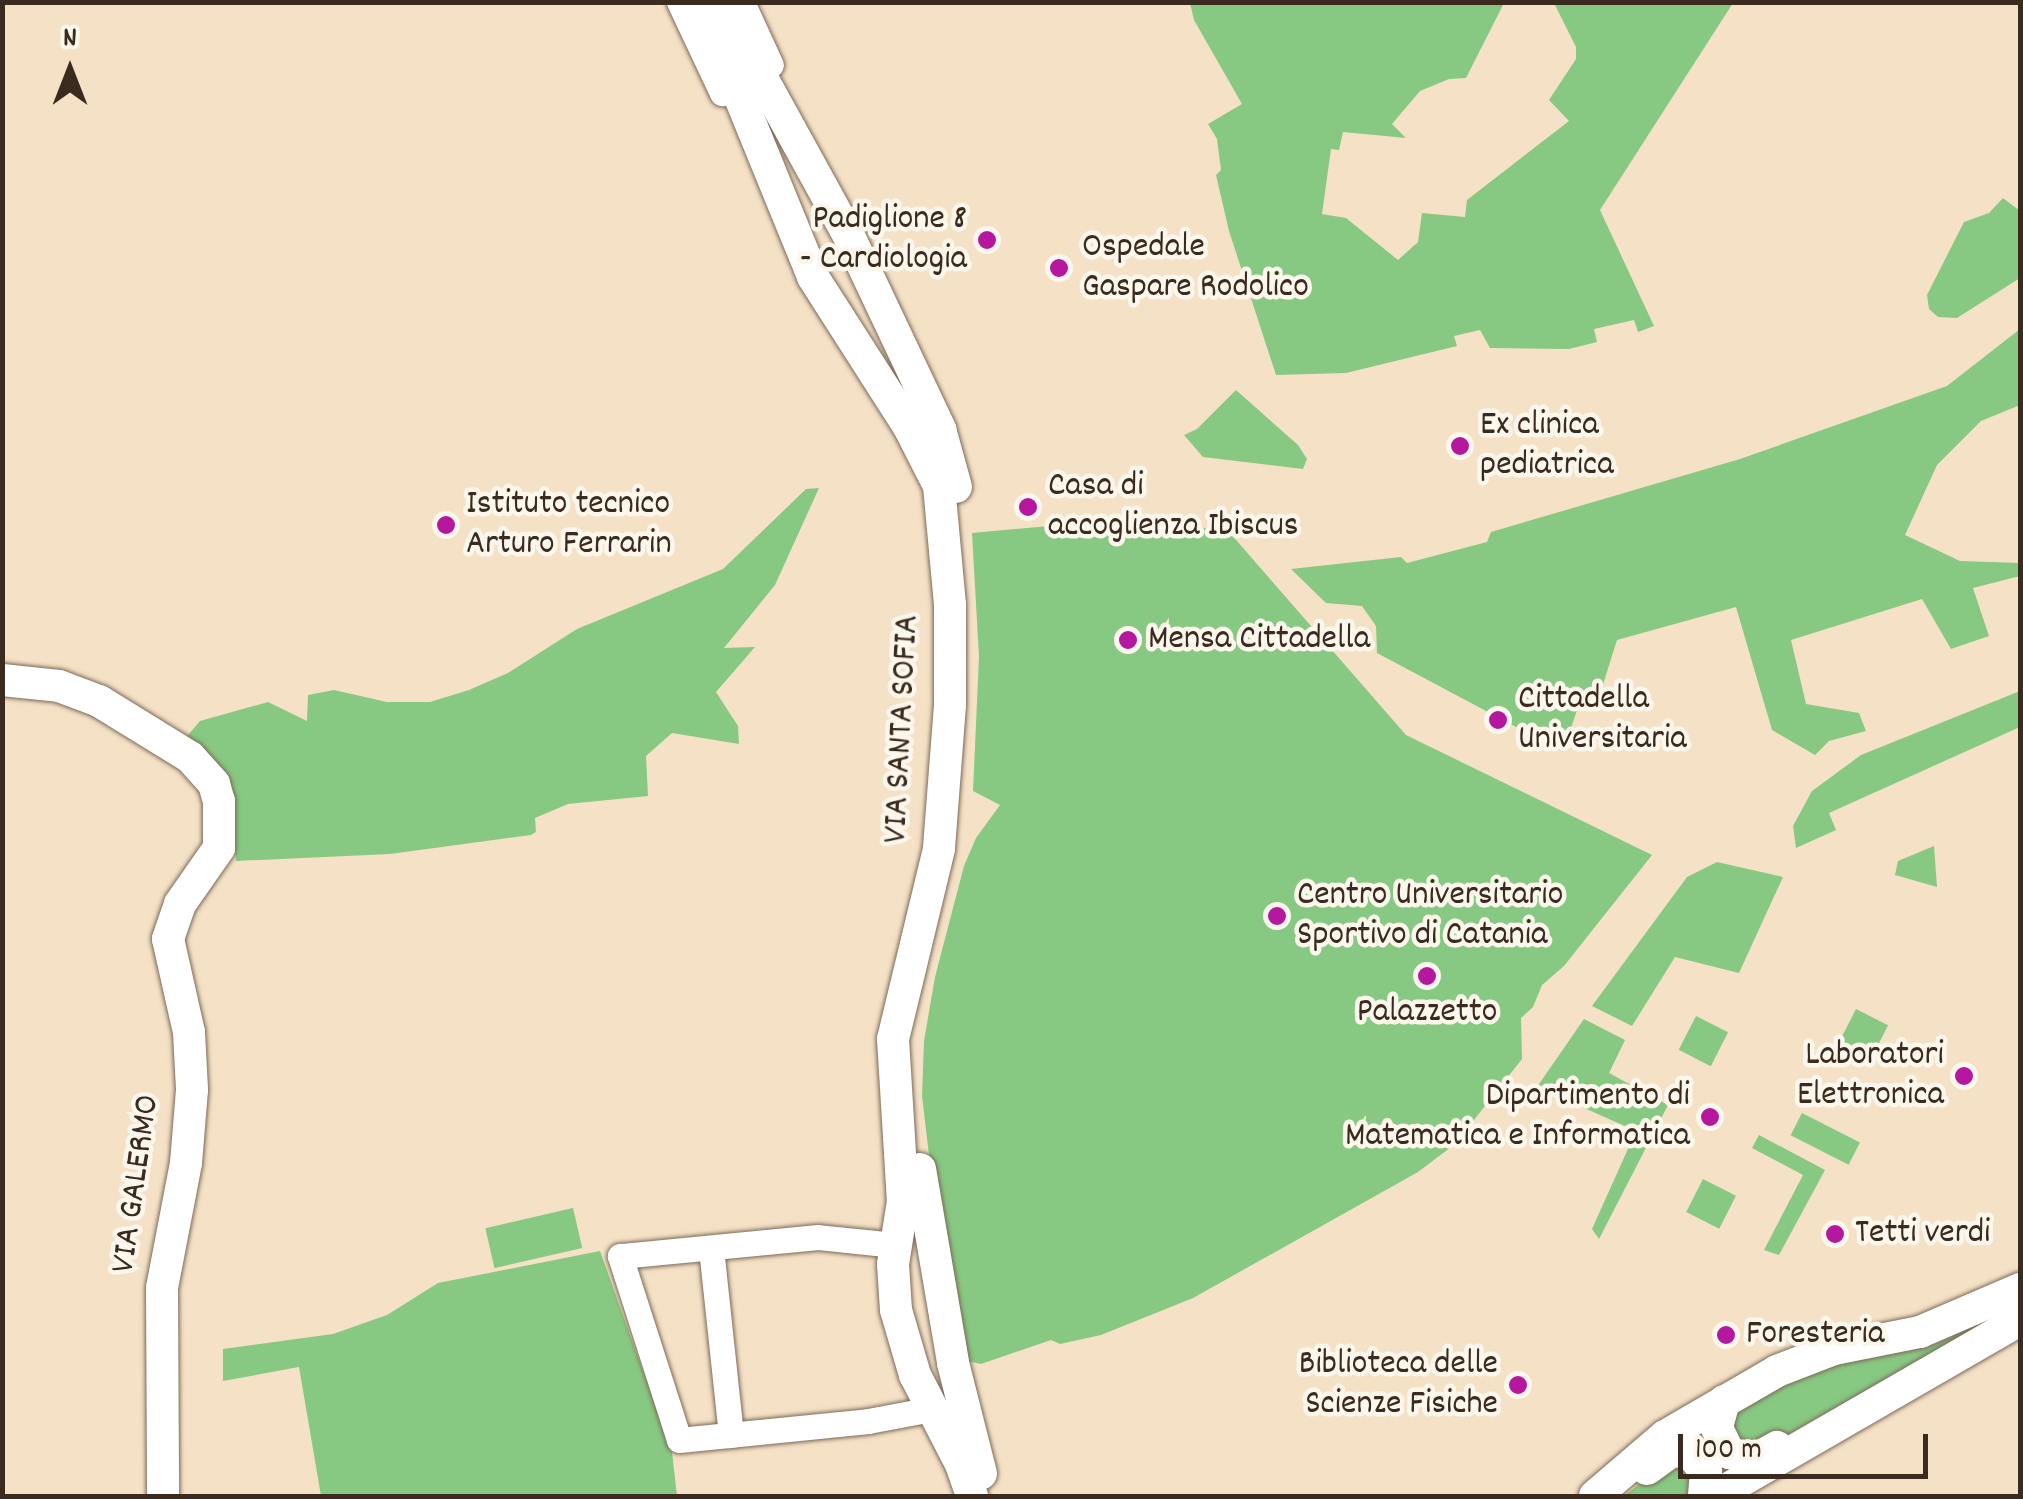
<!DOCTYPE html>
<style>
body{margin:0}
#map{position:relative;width:2023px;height:1499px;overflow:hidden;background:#f5e1c6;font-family:Dekko,sans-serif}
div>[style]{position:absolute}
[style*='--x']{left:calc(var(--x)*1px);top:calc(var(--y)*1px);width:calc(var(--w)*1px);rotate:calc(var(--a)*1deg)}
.green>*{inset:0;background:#87c982;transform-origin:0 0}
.roads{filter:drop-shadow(0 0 2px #7c6a59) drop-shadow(0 0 2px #7c6a59)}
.minor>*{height:25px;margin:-12.5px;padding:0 12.5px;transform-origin:12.5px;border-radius:12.5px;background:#fff}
.major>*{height:32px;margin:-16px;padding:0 16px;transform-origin:16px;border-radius:16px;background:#fff}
.dots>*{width:28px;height:28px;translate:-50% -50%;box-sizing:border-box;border:5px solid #fbf7ec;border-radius:50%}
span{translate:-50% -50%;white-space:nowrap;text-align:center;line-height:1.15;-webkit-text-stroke:9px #fbf7ec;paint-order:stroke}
.poi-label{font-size:35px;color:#3b2a1e}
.right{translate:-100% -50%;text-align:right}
.left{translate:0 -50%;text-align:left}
.street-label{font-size:35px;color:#3b2a1e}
.frame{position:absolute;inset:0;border:5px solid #3b2a1e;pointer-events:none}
.north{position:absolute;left:20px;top:20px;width:100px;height:100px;-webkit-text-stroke:8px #fbf7ec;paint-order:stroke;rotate:0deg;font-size:28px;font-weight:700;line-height:40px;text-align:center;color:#3b2a1e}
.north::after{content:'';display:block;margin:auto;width:35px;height:45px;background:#3b2a1e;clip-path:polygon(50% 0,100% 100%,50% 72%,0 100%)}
.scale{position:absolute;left:1678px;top:1434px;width:250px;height:45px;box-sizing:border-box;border:5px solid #3b2a1e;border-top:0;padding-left:12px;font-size:30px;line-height:35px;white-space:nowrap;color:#3b2a1e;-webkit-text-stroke:8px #fbf7ec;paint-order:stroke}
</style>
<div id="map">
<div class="green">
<div style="clip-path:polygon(1190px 3px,1504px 3px,1466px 78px,1449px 79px,1420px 91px,1392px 124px,1406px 138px,1343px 132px,1339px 150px,1331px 149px,1322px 214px,1346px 218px,1398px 260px,1418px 242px,1422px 213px,1465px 217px,1467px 200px,1569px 121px,1549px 100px,1576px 59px,1576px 47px,1554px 3px,1733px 3px,1600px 210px,1654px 326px,1638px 332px,1634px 320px,1594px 329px,1597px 342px,1569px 349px,1490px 348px,1480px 330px,1454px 336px,1457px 346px,1346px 373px,1276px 375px,1229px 231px,1216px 175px,1221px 170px,1217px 139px,1208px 124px,1242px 104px,1194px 20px)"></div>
<div style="clip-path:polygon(2003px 198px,2020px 211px,2020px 278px,1957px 318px,1938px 317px,1929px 309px,1927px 295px,1964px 222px,1989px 213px)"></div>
<div style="clip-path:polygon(2020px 329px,2020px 405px,1981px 421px,1937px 465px,1905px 535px,1960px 561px,2020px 563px,2020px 576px,1973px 588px,1989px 636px,1951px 649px,1922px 599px,1791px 640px,1806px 704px,1859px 713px,1866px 731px,1829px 741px,1815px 755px,1772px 730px,1736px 607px,1617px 640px,1600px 694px,1583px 692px,1563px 752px,1377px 653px,1376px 626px,1362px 606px,1326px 603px,1291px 569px,1401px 557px,1407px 563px,1487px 542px,1491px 532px,1740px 459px,1947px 386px)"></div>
<div style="clip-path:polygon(1236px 390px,1298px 445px,1307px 459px,1303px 469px,1203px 457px,1184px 435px,1197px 429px)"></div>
<div style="clip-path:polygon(819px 488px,775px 585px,724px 648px,755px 647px,716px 692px,738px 726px,739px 744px,672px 733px,646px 756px,648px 796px,568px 804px,535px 818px,536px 832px,531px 835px,390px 854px,236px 861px,232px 806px,183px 741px,200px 721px,268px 702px,307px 721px,308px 695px,334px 690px,387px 702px,430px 702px,469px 690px,508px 673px,577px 629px,723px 569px,806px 489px)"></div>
<div style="clip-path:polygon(1104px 521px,1169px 521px,1230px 533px,1406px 735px,1652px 855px,1564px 966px,1542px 985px,1533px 1007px,1521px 1018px,1522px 1059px,1455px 1144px,1418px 1172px,1193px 1298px,1101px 1335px,1060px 1344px,1051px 1340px,981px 1364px,967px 1361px,934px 1197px,922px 1096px,924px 1041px,935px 977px,964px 866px,976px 838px,1000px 805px,973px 791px,979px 657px,972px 533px)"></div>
<div style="clip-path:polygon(2020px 691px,2020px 727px,1829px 813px,1836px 830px,1796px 848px,1793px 826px,1812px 791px,1861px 755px)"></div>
<div style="clip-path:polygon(1934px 846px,1937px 887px,1895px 875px,1898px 861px)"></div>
<div style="clip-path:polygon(1717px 862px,1783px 877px,1739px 973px,1675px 957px,1632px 1026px,1592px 1006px,1687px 877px)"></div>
<div style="left:1856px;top:1009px;width:36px;height:37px;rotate:27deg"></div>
<div style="left:1696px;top:1016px;width:36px;height:38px;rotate:27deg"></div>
<div style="clip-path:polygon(1584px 1019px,1625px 1040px,1609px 1073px,1668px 1105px,1599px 1239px,1592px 1229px,1636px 1131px,1537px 1087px)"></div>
<div style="left:1802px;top:1113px;width:65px;height:25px;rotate:27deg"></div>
<div style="clip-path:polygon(1759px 1135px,1825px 1170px,1779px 1255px,1764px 1250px,1803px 1175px,1752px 1148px)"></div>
<div style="left:1703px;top:1179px;width:37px;height:37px;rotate:27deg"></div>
<div style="left:573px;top:1208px;width:41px;height:90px;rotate:77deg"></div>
<div style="clip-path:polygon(600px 1251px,672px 1452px,677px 1496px,321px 1496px,299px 1367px,223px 1381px,223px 1349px,333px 1334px,387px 1315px,438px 1283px)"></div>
<div style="clip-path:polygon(2020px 1303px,1766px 1447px,1753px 1452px,1724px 1427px,1728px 1415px,1785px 1382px)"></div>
<div style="clip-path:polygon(1687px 1461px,1693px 1496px,1624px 1496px,1668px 1462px)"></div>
</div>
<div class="roads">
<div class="minor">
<div style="--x:679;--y:2;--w:101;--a:64.7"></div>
<div style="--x:742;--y:2;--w:69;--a:65.3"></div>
<div style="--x:895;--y:1245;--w:77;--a:-174.1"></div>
<div style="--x:818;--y:1237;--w:199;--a:174.5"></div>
<div style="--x:620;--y:1256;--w:193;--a:72.2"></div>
<div style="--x:679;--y:1440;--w:190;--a:-5.7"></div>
<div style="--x:868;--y:1421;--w:65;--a:-10.6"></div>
<div style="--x:711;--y:1248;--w:188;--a:83.9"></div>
</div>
<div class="major">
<div style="--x:701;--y:2;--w:297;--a:67.8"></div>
<div style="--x:813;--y:277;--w:178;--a:57.4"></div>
<div style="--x:909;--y:427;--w:66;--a:63"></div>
<div style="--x:939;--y:486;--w:120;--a:84.7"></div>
<div style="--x:950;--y:605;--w:100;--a:90"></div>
<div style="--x:950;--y:705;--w:144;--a:94.4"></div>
<div style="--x:939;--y:849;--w:195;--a:103.6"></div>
<div style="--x:893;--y:1039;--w:162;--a:86.5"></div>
<div style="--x:903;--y:1201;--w:64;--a:99"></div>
<div style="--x:893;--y:1264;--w:46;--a:86.3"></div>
<div style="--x:896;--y:1310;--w:68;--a:73.7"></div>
<div style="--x:915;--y:1375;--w:100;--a:62.7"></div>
<div style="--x:961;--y:1464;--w:34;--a:71"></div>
<div style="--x:728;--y:16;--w:249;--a:61.2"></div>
<div style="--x:848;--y:234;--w:216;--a:64.7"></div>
<div style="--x:940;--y:429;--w:60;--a:74.6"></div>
<div style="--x:2;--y:680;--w:57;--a:6"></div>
<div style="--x:59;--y:686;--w:43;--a:20.6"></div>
<div style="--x:99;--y:701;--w:107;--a:31.6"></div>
<div style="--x:190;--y:757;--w:36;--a:48"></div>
<div style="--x:214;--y:784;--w:18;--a:74"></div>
<div style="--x:219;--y:801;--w:47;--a:90"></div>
<div style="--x:219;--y:848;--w:68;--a:124.9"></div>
<div style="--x:180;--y:904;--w:37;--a:109"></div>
<div style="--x:168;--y:939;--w:95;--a:77.3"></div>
<div style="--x:189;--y:1032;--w:58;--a:87"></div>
<div style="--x:192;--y:1090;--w:73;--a:94.7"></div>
<div style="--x:186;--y:1163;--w:127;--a:100.9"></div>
<div style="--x:162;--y:1288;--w:208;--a:89.7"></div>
<div style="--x:920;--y:1169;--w:197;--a:80.3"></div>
<div style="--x:953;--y:1363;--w:114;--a:75.8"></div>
<div style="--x:1724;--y:1401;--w:28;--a:105"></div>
<div style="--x:1717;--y:1428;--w:28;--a:64"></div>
<div style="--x:1729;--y:1453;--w:27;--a:13"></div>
<div style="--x:1755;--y:1459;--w:25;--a:-29"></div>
<div style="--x:1647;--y:1469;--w:31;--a:-36"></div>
<div style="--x:1672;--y:1451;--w:18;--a:6"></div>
<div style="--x:1690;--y:1453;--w:25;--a:50"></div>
<div style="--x:1706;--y:1472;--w:24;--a:95"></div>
<div style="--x:1595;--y:1496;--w:92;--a:-40.6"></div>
<div style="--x:1665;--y:1436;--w:129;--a:-30.1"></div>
<div style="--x:1777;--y:1371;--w:61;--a:-21.1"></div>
<div style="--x:1834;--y:1349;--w:88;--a:-11.2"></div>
<div style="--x:1920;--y:1332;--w:109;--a:-23.3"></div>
<div style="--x:1715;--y:1496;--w:352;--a:-30"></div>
</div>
</div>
<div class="dots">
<div style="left:987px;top:240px;background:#b5179e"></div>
<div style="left:1059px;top:268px;background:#b5179e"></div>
<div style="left:1460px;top:446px;background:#b5179e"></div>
<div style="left:1028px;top:507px;background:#b5179e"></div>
<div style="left:446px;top:525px;background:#b5179e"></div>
<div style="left:1128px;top:640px;background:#b5179e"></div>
<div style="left:1498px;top:720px;background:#b5179e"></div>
<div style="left:1277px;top:916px;background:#b5179e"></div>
<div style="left:1427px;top:976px;background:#b5179e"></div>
<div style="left:1964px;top:1076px;background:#b5179e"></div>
<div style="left:1710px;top:1117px;background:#b5179e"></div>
<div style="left:1835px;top:1234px;background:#b5179e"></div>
<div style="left:1726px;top:1335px;background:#b5179e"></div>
<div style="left:1518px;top:1385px;background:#b5179e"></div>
</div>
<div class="poi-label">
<span class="right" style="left:967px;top:240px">Padiglione 8<br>- Cardiologia</span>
<span class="left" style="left:1082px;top:268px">Ospedale<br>Gaspare Rodolico</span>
<span class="left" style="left:1480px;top:446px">Ex clinica<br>pediatrica</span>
<span class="left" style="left:1048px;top:507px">Casa di<br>accoglienza Ibiscus</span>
<span class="left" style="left:466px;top:525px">Istituto tecnico<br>Arturo Ferrarin</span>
<span class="left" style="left:1148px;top:640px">Mensa Cittadella</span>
<span class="left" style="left:1518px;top:720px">Cittadella<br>Universitaria</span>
<span class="left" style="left:1297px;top:916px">Centro Universitario<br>Sportivo di Catania</span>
<span style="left:1427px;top:1013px">Palazzetto</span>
<span class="right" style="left:1944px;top:1076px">Laboratori<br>Elettronica</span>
<span class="right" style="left:1690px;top:1117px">Dipartimento di<br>Matematica e Informatica</span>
<span class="left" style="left:1855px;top:1234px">Tetti verdi</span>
<span class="left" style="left:1746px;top:1335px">Foresteria</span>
<span class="right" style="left:1498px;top:1385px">Biblioteca delle<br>Scienze Fisiche</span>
</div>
<div class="street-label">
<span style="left:903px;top:729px;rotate:-87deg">VIA SANTA SOFIA</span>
<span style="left:137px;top:1184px;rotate:-82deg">VIA GALERMO</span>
</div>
<div class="frame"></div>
<div class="north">N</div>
<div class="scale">100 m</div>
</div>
